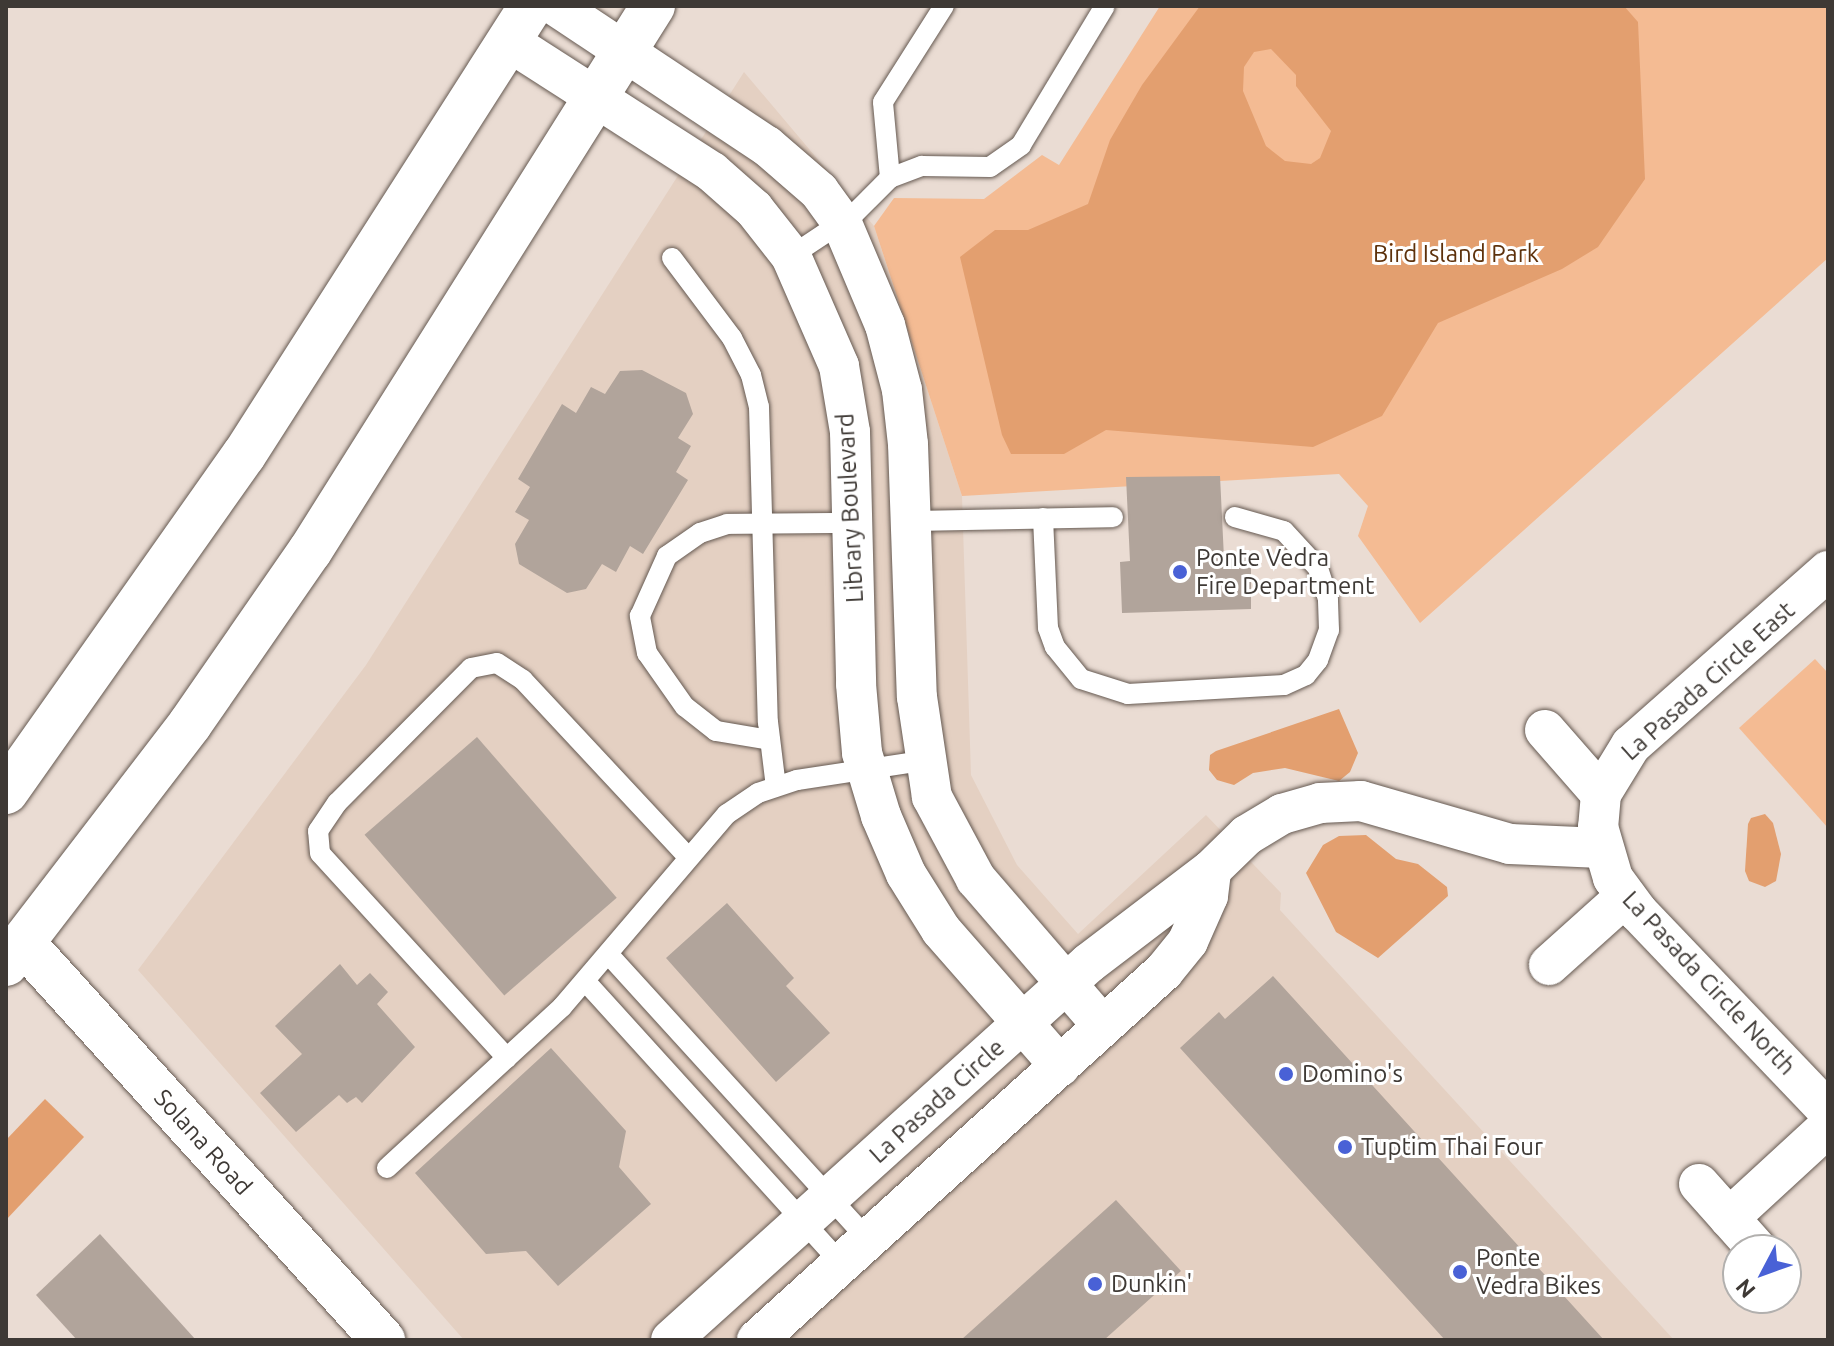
<!DOCTYPE html>
<style>
body{margin:0}
#map{position:relative;width:1834px;height:1346px;overflow:hidden;background:#eadcd3;font-family:Ubuntu,sans-serif}
div>[style]{position:absolute}
[style*='--x']{left:calc(var(--x)*1px);top:calc(var(--y)*1px);width:calc(var(--w)*1px);rotate:calc(var(--a)*1deg)}
.built>*{inset:0;background:#e4d0c2}
.green>*{inset:0;background:#f4bb93}
.water>*{inset:0;background:#e39f6f}
.building>*{inset:0;background:#b1a49b;transform-origin:0 0}
.roads{filter:drop-shadow(0 0 2px #655951) drop-shadow(0 0 2px #655951)}
.lane>*{height:20px;margin:-10px;padding:0 10px;transform-origin:10px;border-radius:10px;background:#fff}
.street>*{height:40px;margin:-20px;padding:0 20px;transform-origin:20px;border-radius:20px;background:#fff}
.secondary>*{height:44px;margin:-22px;padding:0 22px;transform-origin:22px;border-radius:22px;background:#fff}
.primary>*{height:44px;margin:-22px;padding:0 22px;transform-origin:22px;border-radius:22px;background:#fff}
.dots>*{width:22px;height:22px;translate:-50% -50%;box-sizing:border-box;border:4px solid #fff;border-radius:50%}
span{translate:-50% -50%;white-space:nowrap;text-align:center;line-height:1.15;-webkit-text-stroke:6px #fff;paint-order:stroke}
.park-label{font-size:24px;color:#5d310b}
.street-label{font-size:24px;color:#3e3935}
.poi-label{font-size:24px;color:#3e3935}
.left{translate:0 -50%;text-align:left}
.frame{position:absolute;inset:0;border:8px solid #3e3935;pointer-events:none}
.north{position:absolute;left:1722px;top:1234px;width:80px;height:80px;box-sizing:border-box;background:#fff;border:2px solid #b2b0ae;border-radius:50%;rotate:229deg;font-size:22px;font-weight:700;line-height:32px;text-align:center;color:#3e3935}
.north::after{content:'';display:block;margin:auto;width:28px;height:36px;background:#4961d6;clip-path:polygon(50% 0,100% 100%,50% 72%,0 100%)}
</style>
<div id="map">
<div class="built">
<div style="clip-path:polygon(744px 72px,874px 226px,962px 496px,971px 775px,1017px 865px,1078px 934px,1206px 815px,1281px 893px,1280px 910px,1674px 1340px,464px 1340px,138px 970px,366px 665px)"></div>
</div>
<div class="green">
<div style="clip-path:polygon(1160px 6px,1828px 6px,1828px 258px,1420px 623px,1358px 536px,1368px 506px,1339px 474px,962px 496px,874px 226px,894px 198px,984px 199px,1042px 155px,1059px 165px)"></div>
<div style="clip-path:polygon(1815px 659px,1828px 673px,1828px 828px,1739px 728px)"></div>
</div>
<div class="water">
<div style="clip-path:polygon(evenodd,1200px 6px,1624px 6px,1638px 22px,1645px 179px,1598px 247px,1562px 269px,1438px 323px,1382px 416px,1313px 447px,1106px 430px,1064px 454px,1011px 454px,1002px 435px,960px 257px,995px 230px,1028px 230px,1088px 204px,1110px 140px,1142px 85px,1200px 6px,1271px 49px,1296px 75px,1296px 86px,1331px 131px,1320px 158px,1311px 164px,1285px 161px,1266px 146px,1243px 91px,1244px 67px,1254px 52px,1271px 49px)"></div>
<div style="clip-path:polygon(1339px 709px,1358px 753px,1350px 772px,1339px 781px,1285px 768px,1253px 773px,1234px 785px,1217px 780px,1209px 770px,1210px 755px,1216px 751px)"></div>
<div style="clip-path:polygon(1765px 814px,1773px 823px,1781px 854px,1776px 881px,1765px 887px,1749px 881px,1745px 871px,1748px 824px,1751px 818px)"></div>
<div style="clip-path:polygon(1366px 835px,1396px 859px,1418px 864px,1447px 887px,1448px 896px,1378px 958px,1336px 932px,1306px 873px,1323px 845px,1339px 836px)"></div>
<div style="clip-path:polygon(45px 1099px,84px 1137px,6px 1220px,6px 1140px)"></div>
</div>
<div class="building">
<div style="clip-path:polygon(642px 370px,686px 393px,693px 414px,678px 438px,691px 446px,676px 472px,688px 480px,643px 554px,630px 546px,616px 572px,602px 564px,586px 589px,567px 593px,519px 564px,515px 544px,529px 520px,515px 512px,530px 487px,518px 479px,562px 404px,576px 413px,591px 387px,605px 394px,620px 371px)"></div>
<div style="clip-path:polygon(1220px 476px,1224px 558px,1251px 556px,1251px 609px,1122px 613px,1120px 562px,1130px 561px,1126px 477px)"></div>
<div style="left:477px;top:737px;width:213px;height:149px;rotate:49deg"></div>
<div style="clip-path:polygon(727px 903px,794px 978px,786px 986px,830px 1033px,776px 1082px,666px 958px)"></div>
<div style="clip-path:polygon(340px 964px,357px 985px,370px 973px,388px 992px,377px 1004px,415px 1047px,362px 1103px,356px 1097px,347px 1103px,339px 1095px,296px 1132px,260px 1093px,302px 1054px,275px 1026px)"></div>
<div style="clip-path:polygon(1273px 976px,1604px 1340px,1445px 1340px,1180px 1048px,1219px 1012px,1225px 1019px)"></div>
<div style="clip-path:polygon(551px 1048px,626px 1131px,619px 1167px,651px 1204px,558px 1286px,526px 1251px,486px 1254px,415px 1173px)"></div>
<div style="clip-path:polygon(1116px 1200px,1181px 1271px,1104px 1340px,961px 1340px)"></div>
<div style="clip-path:polygon(100px 1234px,196px 1340px,77px 1340px,36px 1295px)"></div>
</div>
<div class="roads">
<div class="lane">
<div style="--x:890;--y:178;--w:76;--a:-95.3"></div>
<div style="--x:883;--y:102;--w:114;--a:-57.6"></div>
<div style="--x:791;--y:256;--w:76;--a:-33.7"></div>
<div style="--x:854;--y:214;--w:51;--a:-45"></div>
<div style="--x:890;--y:178;--w:34;--a:-21"></div>
<div style="--x:922;--y:166;--w:68;--a:0.8"></div>
<div style="--x:990;--y:167;--w:38;--a:-35"></div>
<div style="--x:1021;--y:145;--w:162;--a:-58.9"></div>
<div style="--x:672;--y:258;--w:100;--a:53.1"></div>
<div style="--x:732;--y:338;--w:42;--a:62.8"></div>
<div style="--x:751;--y:375;--w:33;--a:76"></div>
<div style="--x:759;--y:407;--w:315;--a:88.4"></div>
<div style="--x:768;--y:722;--w:65;--a:83"></div>
<div style="--x:1043;--y:518;--w:110;--a:87.4"></div>
<div style="--x:1048;--y:628;--w:20;--a:70"></div>
<div style="--x:1055;--y:647;--w:41;--a:50.9"></div>
<div style="--x:1081;--y:679;--w:49;--a:17.7"></div>
<div style="--x:1128;--y:694;--w:156;--a:-3.3"></div>
<div style="--x:1284;--y:685;--w:24;--a:-24"></div>
<div style="--x:1306;--y:675;--w:19;--a:-51"></div>
<div style="--x:1318;--y:660;--w:32;--a:-70"></div>
<div style="--x:1329;--y:630;--w:31;--a:-92"></div>
<div style="--x:1328;--y:599;--w:33;--a:-108"></div>
<div style="--x:1318;--y:568;--w:50;--a:-132.6"></div>
<div style="--x:1284;--y:531;--w:51;--a:-164.1"></div>
<div style="--x:911;--y:521;--w:202;--a:-1.1"></div>
<div style="--x:770;--y:740;--w:55;--a:-170.5"></div>
<div style="--x:716;--y:731;--w:39;--a:-142"></div>
<div style="--x:685;--y:707;--w:66;--a:-125.1"></div>
<div style="--x:647;--y:653;--w:38;--a:-101"></div>
<div style="--x:640;--y:616;--w:66;--a:-65.8"></div>
<div style="--x:667;--y:556;--w:40;--a:-34.9"></div>
<div style="--x:700;--y:533;--w:28;--a:-18"></div>
<div style="--x:727;--y:524;--w:125;--a:-0.5"></div>
<div style="--x:610;--y:956;--w:384;--a:47.7"></div>
<div style="--x:586;--y:982;--w:381;--a:47.8"></div>
<div style="--x:507;--y:1058;--w:277;--a:-132.4"></div>
<div style="--x:320;--y:853;--w:22;--a:-95"></div>
<div style="--x:318;--y:831;--w:34;--a:-56"></div>
<div style="--x:337;--y:803;--w:190;--a:-45.2"></div>
<div style="--x:471;--y:668;--w:26;--a:-11"></div>
<div style="--x:497;--y:663;--w:31;--a:33"></div>
<div style="--x:523;--y:680;--w:242;--a:47"></div>
<div style="--x:387;--y:1168;--w:238;--a:-42.6"></div>
<div style="--x:562;--y:1007;--w:254;--a:-49.5"></div>
<div style="--x:727;--y:814;--w:37;--a:-34"></div>
<div style="--x:758;--y:793;--w:41;--a:-18.4"></div>
<div style="--x:797;--y:780;--w:132;--a:-8.7"></div>
</div>
<div class="street">
<div style="--x:556;--y:6;--w:253;--a:33.6"></div>
<div style="--x:767;--y:146;--w:69;--a:40.9"></div>
<div style="--x:819;--y:191;--w:37;--a:54"></div>
<div style="--x:841;--y:221;--w:113;--a:67.1"></div>
<div style="--x:885;--y:325;--w:67;--a:75.3"></div>
<div style="--x:902;--y:390;--w:54;--a:83.7"></div>
<div style="--x:908;--y:444;--w:253;--a:88"></div>
<div style="--x:917;--y:697;--w:101;--a:81.5"></div>
<div style="--x:932;--y:797;--w:93;--a:61.8"></div>
<div style="--x:976;--y:879;--w:194;--a:49.2"></div>
<div style="--x:508;--y:41;--w:242;--a:32.7"></div>
<div style="--x:712;--y:172;--w:56;--a:41.4"></div>
<div style="--x:754;--y:209;--w:60;--a:51.8"></div>
<div style="--x:791;--y:256;--w:120;--a:66.4"></div>
<div style="--x:839;--y:366;--w:67;--a:80.5"></div>
<div style="--x:850;--y:432;--w:252;--a:88.6"></div>
<div style="--x:856;--y:684;--w:69;--a:85"></div>
<div style="--x:862;--y:753;--w:66;--a:73.2"></div>
<div style="--x:881;--y:816;--w:63;--a:66.7"></div>
<div style="--x:906;--y:874;--w:66;--a:58"></div>
<div style="--x:941;--y:930;--w:181;--a:48.8"></div>
<div style="--x:1828;--y:571;--w:263;--a:138.5"></div>
<div style="--x:1631;--y:745;--w:57;--a:121.5"></div>
<div style="--x:1601;--y:794;--w:33;--a:95"></div>
<div style="--x:1598;--y:827;--w:53;--a:73.6"></div>
<div style="--x:1613;--y:878;--w:42;--a:53.7"></div>
<div style="--x:1638;--y:912;--w:275;--a:46.3"></div>
<div style="--x:1545;--y:730;--w:85;--a:48.8"></div>
<div style="--x:1549;--y:965;--w:103;--a:-41.9"></div>
<div style="--x:1699;--y:1184;--w:86;--a:48.3"></div>
<div style="--x:1729;--y:1218;--w:134;--a:-42.6"></div>
<div style="--x:671;--y:1340;--w:563;--a:-42.05"></div>
<div style="--x:1089;--y:963;--w:153;--a:-37.3"></div>
<div style="--x:1211;--y:870;--w:50;--a:-44.2"></div>
<div style="--x:1247;--y:835;--w:41;--a:-31"></div>
<div style="--x:1282;--y:814;--w:40;--a:-16"></div>
<div style="--x:1320;--y:803;--w:41;--a:-2.8"></div>
<div style="--x:1361;--y:801;--w:155;--a:16.1"></div>
<div style="--x:1510;--y:844;--w:91;--a:2.5"></div>
<div style="--x:757;--y:1340;--w:549;--a:-42.2"></div>
<div style="--x:1164;--y:971;--w:38;--a:-51"></div>
<div style="--x:1188;--y:941;--w:49;--a:-66"></div>
<div style="--x:1208;--y:896;--w:26;--a:-83"></div>
</div>
<div class="secondary">
<div style="--x:24;--y:944;--w:535;--a:47.81"></div>
</div>
<div class="primary">
<div style="--x:6;--y:792;--w:413;--a:-54.8"></div>
<div style="--x:244;--y:455;--w:533;--a:-57.41"></div>
<div style="--x:6;--y:964;--w:302;--a:-52.5"></div>
<div style="--x:190;--y:724;--w:211;--a:-55.3"></div>
<div style="--x:310;--y:551;--w:644;--a:-57.82"></div>
</div>
</div>
<div class="dots">
<div style="left:1180px;top:572px;background:#4961d6"></div>
<div style="left:1286px;top:1074px;background:#4961d6"></div>
<div style="left:1345px;top:1147px;background:#4961d6"></div>
<div style="left:1460px;top:1272px;background:#4961d6"></div>
<div style="left:1095px;top:1284px;background:#4961d6"></div>
</div>
<div class="park-label">
<span style="left:1456px;top:254px">Bird Island Park</span>
</div>
<div class="street-label">
<span style="left:850px;top:508px;rotate:-93deg">Library Boulevard</span>
<span style="left:1708px;top:681px;rotate:-42deg">La Pasada Circle East</span>
<span style="left:1709px;top:983px;rotate:47deg">La Pasada Circle North</span>
<span style="left:937px;top:1101px;rotate:-42deg">La Pasada Circle</span>
<span style="left:203px;top:1142px;rotate:48deg">Solana Road</span>
</div>
<div class="poi-label">
<span class="left" style="left:1196px;top:572px">Ponte Vedra<br>Fire Department</span>
<span class="left" style="left:1302px;top:1074px">Domino's</span>
<span class="left" style="left:1361px;top:1147px">Tuptim Thai Four</span>
<span class="left" style="left:1476px;top:1272px">Ponte<br>Vedra Bikes</span>
<span class="left" style="left:1111px;top:1284px">Dunkin'</span>
</div>
<div class="frame"></div>
<div class="north">N</div>
</div>
